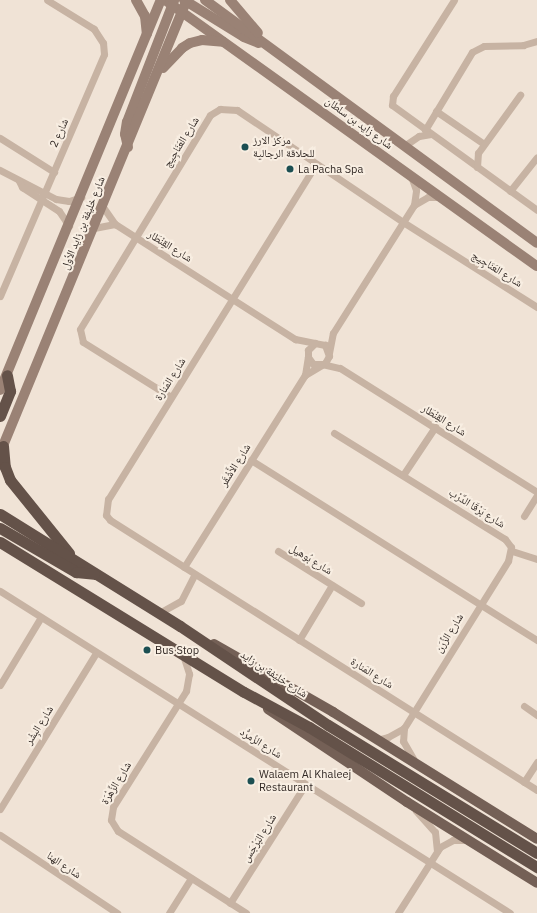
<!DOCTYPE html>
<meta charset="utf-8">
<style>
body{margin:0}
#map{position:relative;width:537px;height:913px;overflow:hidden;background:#f0e3d6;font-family:"IBM Plex Sans","Noto Naskh Arabic",sans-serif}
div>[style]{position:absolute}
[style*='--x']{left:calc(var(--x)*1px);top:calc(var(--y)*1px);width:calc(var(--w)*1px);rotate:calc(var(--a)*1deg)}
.minor>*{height:7px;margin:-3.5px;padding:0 3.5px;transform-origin:3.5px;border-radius:3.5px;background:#c7b3a3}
.secondary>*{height:10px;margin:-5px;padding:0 5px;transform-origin:5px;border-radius:5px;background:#9a8275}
.primary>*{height:10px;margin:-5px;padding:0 5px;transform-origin:5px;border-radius:5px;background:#746056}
.trunk>*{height:11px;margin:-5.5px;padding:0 5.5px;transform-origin:5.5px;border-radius:5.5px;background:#645249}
.dots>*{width:11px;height:11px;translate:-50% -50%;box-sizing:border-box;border:2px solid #f8eee2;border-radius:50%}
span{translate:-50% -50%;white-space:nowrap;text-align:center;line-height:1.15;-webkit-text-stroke:4px #f8eee2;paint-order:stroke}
.street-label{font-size:11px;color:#322925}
.poi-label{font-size:11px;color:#322925}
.left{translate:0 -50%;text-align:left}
</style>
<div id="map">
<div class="minor">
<div style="--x:454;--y:0;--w:114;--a:122.4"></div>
<div style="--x:393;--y:96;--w:9;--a:96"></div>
<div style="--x:392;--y:105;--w:179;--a:35.9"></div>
<div style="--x:436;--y:111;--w:58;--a:34.5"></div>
<div style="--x:425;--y:130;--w:91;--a:-58.9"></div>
<div style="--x:472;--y:52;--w:13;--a:-27"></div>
<div style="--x:484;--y:46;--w:39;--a:-1"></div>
<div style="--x:523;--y:45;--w:15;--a:-16"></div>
<div style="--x:0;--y:138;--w:64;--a:32.2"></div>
<div style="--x:404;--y:146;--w:18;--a:-34"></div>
<div style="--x:419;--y:136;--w:12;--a:-9"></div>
<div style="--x:316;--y:164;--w:394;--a:121.8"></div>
<div style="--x:108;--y:499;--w:16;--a:97"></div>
<div style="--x:106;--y:515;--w:6;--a:51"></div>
<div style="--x:110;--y:520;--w:505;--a:32.31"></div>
<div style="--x:477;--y:167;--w:14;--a:-86"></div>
<div style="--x:478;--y:153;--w:72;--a:-54.1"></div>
<div style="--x:0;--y:170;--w:63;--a:27.4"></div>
<div style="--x:56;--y:199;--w:13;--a:9"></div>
<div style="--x:69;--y:201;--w:13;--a:-18"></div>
<div style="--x:19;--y:181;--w:7;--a:63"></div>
<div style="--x:22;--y:187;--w:44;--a:33"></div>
<div style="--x:59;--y:211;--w:18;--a:56"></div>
<div style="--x:510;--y:191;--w:43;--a:-51.5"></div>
<div style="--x:414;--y:205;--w:16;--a:-30"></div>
<div style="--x:428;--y:197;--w:12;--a:0"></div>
<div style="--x:103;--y:207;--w:21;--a:55"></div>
<div style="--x:115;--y:224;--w:214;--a:32.6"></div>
<div style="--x:295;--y:339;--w:20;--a:11"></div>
<div style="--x:94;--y:228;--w:21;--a:-11"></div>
<div style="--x:0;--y:296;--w:263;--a:-66.7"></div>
<div style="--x:104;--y:54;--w:11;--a:-95"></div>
<div style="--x:103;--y:43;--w:17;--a:-123"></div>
<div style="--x:94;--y:29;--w:55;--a:-148.3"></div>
<div style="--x:329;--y:353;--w:20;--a:-79"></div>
<div style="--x:333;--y:333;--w:151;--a:-57.7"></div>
<div style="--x:414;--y:205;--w:15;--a:-82"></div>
<div style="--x:416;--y:190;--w:15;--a:-110"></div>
<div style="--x:322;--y:364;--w:18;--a:13"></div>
<div style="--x:340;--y:368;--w:233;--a:32.2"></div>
<div style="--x:305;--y:375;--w:23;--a:-31"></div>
<div style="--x:325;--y:363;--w:8;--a:-60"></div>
<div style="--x:329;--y:356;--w:12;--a:-110"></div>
<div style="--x:325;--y:345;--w:10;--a:-169"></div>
<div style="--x:315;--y:343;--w:10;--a:135"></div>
<div style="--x:308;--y:350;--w:7;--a:90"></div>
<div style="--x:308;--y:357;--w:9;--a:54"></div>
<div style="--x:313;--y:364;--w:9;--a:0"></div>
<div style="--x:171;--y:397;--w:104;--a:-148"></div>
<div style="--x:83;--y:342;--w:13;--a:-103"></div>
<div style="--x:80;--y:329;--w:250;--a:-58.7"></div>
<div style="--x:210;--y:115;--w:12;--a:-31"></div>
<div style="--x:220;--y:109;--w:17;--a:3"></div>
<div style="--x:237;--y:110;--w:200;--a:34"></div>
<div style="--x:403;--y:222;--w:159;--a:32.4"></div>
<div style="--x:334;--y:433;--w:201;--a:31.8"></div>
<div style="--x:505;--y:539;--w:10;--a:53"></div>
<div style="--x:511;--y:547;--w:14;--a:102"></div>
<div style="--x:508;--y:561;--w:197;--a:121.9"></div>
<div style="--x:404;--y:728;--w:13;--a:94"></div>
<div style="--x:403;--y:741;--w:24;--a:60"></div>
<div style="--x:251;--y:460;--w:338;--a:32.2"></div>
<div style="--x:403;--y:475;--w:58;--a:-56.3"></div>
<div style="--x:524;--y:516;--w:25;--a:-58"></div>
<div style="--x:278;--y:551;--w:98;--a:32.1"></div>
<div style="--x:512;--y:551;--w:26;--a:18"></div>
<div style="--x:184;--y:567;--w:227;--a:-57.8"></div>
<div style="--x:305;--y:375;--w:18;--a:-81"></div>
<div style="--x:0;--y:591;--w:603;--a:32.27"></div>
<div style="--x:159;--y:613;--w:25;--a:-29"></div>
<div style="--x:181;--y:601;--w:30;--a:-63"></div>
<div style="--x:299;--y:640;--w:64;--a:-59"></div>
<div style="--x:183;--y:655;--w:20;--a:72"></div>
<div style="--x:189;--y:674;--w:17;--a:100"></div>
<div style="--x:186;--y:691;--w:137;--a:122.2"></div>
<div style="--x:113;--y:807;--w:13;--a:99"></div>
<div style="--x:111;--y:820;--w:13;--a:58"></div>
<div style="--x:118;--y:831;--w:152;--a:32.6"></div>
<div style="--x:0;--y:685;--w:79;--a:-58.9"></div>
<div style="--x:524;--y:706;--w:16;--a:35"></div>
<div style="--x:377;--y:740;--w:11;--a:-15"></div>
<div style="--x:388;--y:737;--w:18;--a:-29"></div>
<div style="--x:524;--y:782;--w:24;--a:-57"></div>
<div style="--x:0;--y:809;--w:183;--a:-58.4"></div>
<div style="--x:416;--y:811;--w:28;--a:48"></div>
<div style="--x:435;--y:832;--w:19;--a:84"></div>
<div style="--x:0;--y:835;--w:141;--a:33.7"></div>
<div style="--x:230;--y:903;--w:140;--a:-57.6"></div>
<div style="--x:169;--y:913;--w:41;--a:-57.8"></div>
<div style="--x:398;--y:913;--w:78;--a:-57.5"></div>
<div style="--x:440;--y:847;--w:15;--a:-28"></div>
<div style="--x:453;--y:840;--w:13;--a:0"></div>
</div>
<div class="secondary">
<div style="--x:136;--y:0;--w:18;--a:61"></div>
<div style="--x:145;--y:16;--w:18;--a:84"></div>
<div style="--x:165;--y:0;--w:457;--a:35.6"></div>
<div style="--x:184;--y:0;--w:70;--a:31.7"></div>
<div style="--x:244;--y:37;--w:16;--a:22"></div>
<div style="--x:205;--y:0;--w:411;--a:36.2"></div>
<div style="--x:230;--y:0;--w:43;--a:49.7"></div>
<div style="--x:163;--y:68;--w:28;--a:-46"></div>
<div style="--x:182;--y:48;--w:9;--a:-32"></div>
<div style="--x:190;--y:43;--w:12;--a:-14"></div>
<div style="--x:202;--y:40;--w:21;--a:5"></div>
<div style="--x:128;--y:147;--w:13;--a:-103"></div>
<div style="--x:125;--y:134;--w:12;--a:-81"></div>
<div style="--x:127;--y:122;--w:130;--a:-68.8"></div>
<div style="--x:0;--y:390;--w:422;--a:-67.6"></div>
<div style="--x:0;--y:453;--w:490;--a:-67.6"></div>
</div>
<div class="primary">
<div style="--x:214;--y:644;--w:137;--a:29.7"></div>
<div style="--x:333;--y:712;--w:240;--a:31.9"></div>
<div style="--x:268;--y:709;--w:167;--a:33.8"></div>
<div style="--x:407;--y:802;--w:153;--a:31.9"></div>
</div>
<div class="trunk">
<div style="--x:0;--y:416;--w:27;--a:-68"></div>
<div style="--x:10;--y:391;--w:16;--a:-101"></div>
<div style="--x:3;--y:446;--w:21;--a:85"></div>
<div style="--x:5;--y:467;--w:14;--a:69"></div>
<div style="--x:10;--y:480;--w:94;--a:51.1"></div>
<div style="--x:0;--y:514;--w:212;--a:31.9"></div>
<div style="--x:180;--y:626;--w:178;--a:33.8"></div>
<div style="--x:328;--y:725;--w:245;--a:31.5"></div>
<div style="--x:0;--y:528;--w:88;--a:30.1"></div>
<div style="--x:76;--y:572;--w:18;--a:6"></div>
<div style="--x:0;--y:542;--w:286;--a:31.6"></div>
<div style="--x:244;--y:692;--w:74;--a:28.3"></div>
<div style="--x:309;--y:727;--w:268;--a:31.6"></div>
</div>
<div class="dots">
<div style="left:245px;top:147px;background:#1c4f52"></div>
<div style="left:290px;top:169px;background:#1c4f52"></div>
<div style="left:147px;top:650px;background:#1c4f52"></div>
<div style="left:251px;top:781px;background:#1c4f52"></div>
</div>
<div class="street-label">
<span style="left:359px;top:123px;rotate:36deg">شارع زايد بن سلطان</span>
<span style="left:59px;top:133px;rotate:-66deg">شارع 2</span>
<span style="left:181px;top:142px;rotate:-58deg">شارع العَنَاجِيج</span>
<span style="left:83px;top:223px;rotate:-68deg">شارع خليفة بن زايد الأول</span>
<span style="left:170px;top:246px;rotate:32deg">شارع القِنْطَار</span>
<span style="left:497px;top:269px;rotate:32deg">شارع العَنَاجِيج</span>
<span style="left:170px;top:379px;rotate:-58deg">شارع المَنارة</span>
<span style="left:444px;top:420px;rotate:32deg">شارع القِنْطَار</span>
<span style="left:235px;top:465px;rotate:-58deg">شارع الأَشْقَر</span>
<span style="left:477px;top:508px;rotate:32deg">شارع بَرْقَا الدَّرْب</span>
<span style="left:311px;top:559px;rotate:32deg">شارع بُوهيل</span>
<span style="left:449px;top:633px;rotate:-58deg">شارع الزِّرَن</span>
<span style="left:372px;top:673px;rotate:32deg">شارع المَنارة</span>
<span style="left:274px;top:674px;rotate:33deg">شارع خليفة بن زايد</span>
<span style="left:39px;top:725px;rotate:-58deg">شارع البِشْر</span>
<span style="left:261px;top:743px;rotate:32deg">شارع الزُمرُّد</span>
<span style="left:116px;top:783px;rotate:-59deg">شارع الزَّهْرَة</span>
<span style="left:259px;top:838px;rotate:-58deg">شارع البَرْجَس</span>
<span style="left:64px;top:865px;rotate:34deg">شارع الهنا</span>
</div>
<div class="poi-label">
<span class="left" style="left:253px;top:147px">مركز الارز<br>للحلاقة الرجالية</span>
<span class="left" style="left:298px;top:169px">La Pacha Spa</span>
<span class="left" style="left:155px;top:650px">Bus Stop</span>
<span class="left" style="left:259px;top:781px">Walaem Al Khaleej<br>Restaurant</span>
</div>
</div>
